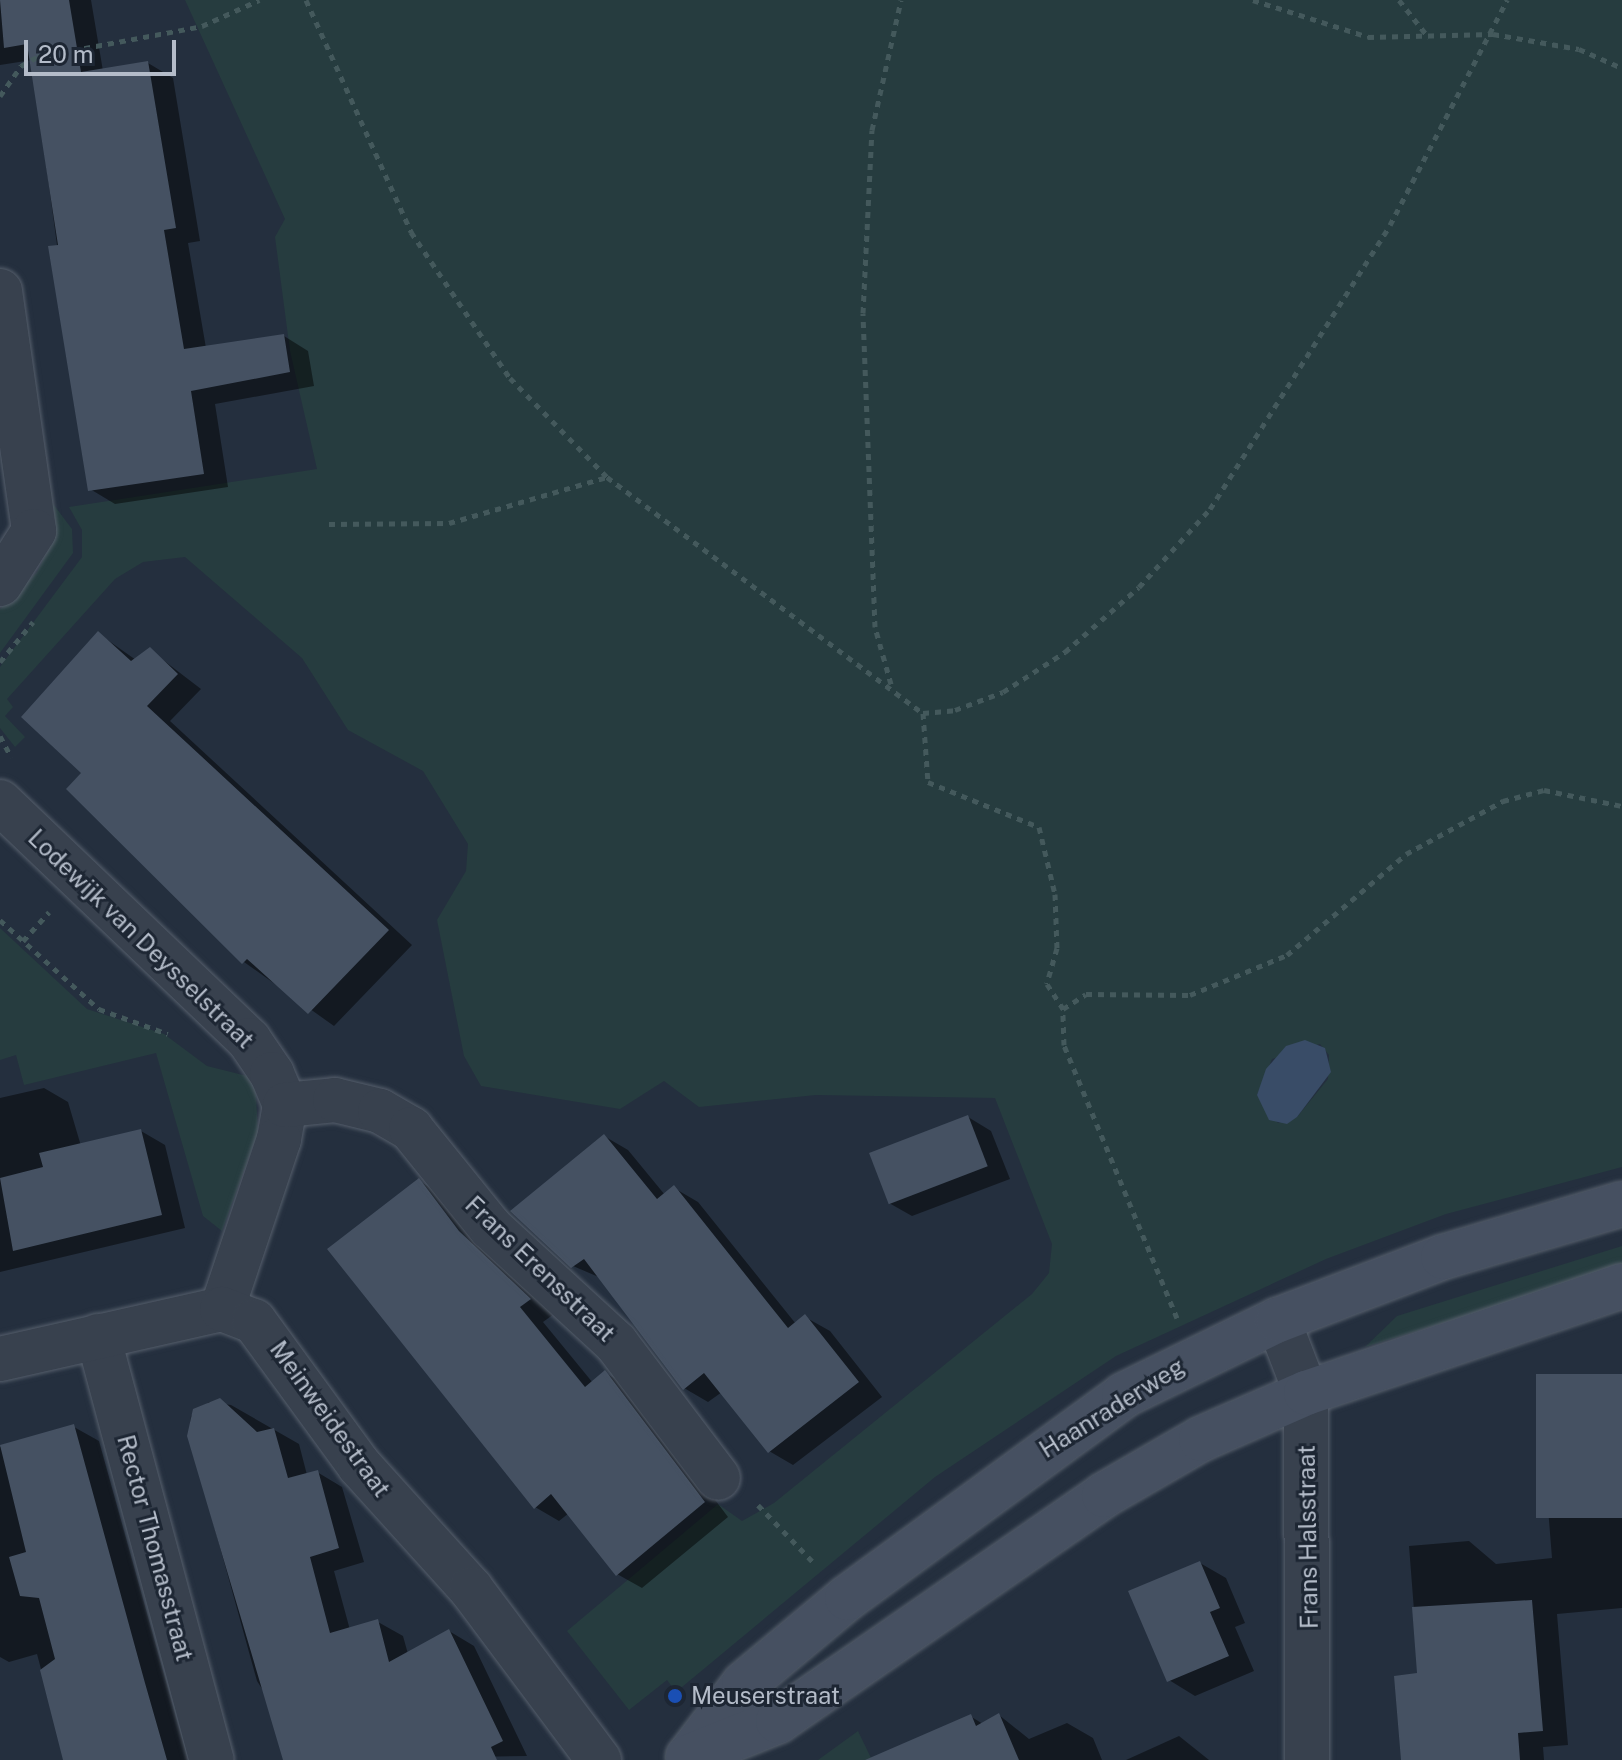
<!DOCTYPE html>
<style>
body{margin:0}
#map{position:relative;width:1622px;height:1760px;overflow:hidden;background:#242f3e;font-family:"Public Sans",sans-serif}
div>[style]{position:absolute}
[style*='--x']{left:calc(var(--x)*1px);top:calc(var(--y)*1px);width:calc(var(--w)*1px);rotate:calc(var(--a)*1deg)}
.green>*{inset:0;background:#263c3f}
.water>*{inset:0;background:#394c67}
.shadow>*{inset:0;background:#0007}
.building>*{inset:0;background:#455162;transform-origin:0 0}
.path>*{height:5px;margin-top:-2.5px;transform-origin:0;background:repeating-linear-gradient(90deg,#44595c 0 6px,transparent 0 12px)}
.roads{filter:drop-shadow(0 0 2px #565f6c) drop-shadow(0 0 2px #565f6c)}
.street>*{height:44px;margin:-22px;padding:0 22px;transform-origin:22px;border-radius:22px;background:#38414e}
.secondary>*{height:44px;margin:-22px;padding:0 22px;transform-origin:22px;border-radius:22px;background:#465061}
.dots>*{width:22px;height:22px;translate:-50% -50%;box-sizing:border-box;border:4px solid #1d2633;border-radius:50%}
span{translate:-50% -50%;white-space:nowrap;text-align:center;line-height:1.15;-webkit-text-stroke:6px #1d2633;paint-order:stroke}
.street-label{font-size:24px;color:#b4bcc9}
.poi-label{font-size:24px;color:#b4bcc9}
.left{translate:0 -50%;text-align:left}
.scale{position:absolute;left:24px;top:40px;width:152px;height:36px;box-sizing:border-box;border:4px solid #b4bcc9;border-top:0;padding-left:10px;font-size:24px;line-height:28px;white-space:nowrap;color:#b4bcc9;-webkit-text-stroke:6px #1d2633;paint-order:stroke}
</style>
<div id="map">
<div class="green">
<div style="clip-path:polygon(evenodd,185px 0,1622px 0,1622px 1167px,1446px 1214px,1326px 1259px,1116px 1356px,935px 1477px,676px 1692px,667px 1680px,629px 1710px,567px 1631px,718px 1504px,742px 1521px,774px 1503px,1032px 1294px,1049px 1273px,1052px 1244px,995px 1098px,816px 1095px,699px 1107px,664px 1081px,620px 1109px,481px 1086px,464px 1056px,437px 920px,466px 871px,468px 844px,423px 771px,348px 730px,302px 658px,185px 557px,143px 562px,115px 579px,7px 699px,13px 707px,5px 716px,25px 737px,15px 747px,0 728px,0 667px,82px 557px,82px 530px,69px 507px,317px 469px,290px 351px,275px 237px,285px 219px,185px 0,1320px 1044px,1329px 1055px,1328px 1079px,1297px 1117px,1278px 1123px,1257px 1095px,1272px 1059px,1320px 1044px)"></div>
<div style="clip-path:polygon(44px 492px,72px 529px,73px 553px,0 653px,0 609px,37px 572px,50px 546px)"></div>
<div style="clip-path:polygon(0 928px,87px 1009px,164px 1034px,207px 1066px,255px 1078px,258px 1132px,222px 1231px,203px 1216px,156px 1053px,24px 1085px,16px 1055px,0 1060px)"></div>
<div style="clip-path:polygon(1622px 1246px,1622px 1268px,1365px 1347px,1397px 1316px)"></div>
<div style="clip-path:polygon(858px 1731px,872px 1760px,818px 1760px)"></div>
</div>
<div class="water">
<div style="clip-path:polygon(1305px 1040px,1325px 1048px,1331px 1072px,1297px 1117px,1287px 1124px,1269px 1120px,1257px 1095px,1266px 1069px,1286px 1046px)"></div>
</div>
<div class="shadow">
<div style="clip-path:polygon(0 0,91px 0,103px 71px,148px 63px,173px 78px,200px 241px,188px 243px,206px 348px,284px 336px,308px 351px,314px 386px,215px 404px,228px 487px,115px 504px,90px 489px,32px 60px,0 65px)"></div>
<div style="clip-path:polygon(99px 634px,136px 660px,150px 650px,201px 689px,170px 721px,412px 945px,334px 1026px,244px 962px,69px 789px,84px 773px)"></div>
<div style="clip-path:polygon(44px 1088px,68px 1102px,81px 1146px,141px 1131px,165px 1145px,185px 1228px,0 1272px,0 1098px)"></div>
<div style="clip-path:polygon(968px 1117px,991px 1131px,1010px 1179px,912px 1216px,889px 1203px)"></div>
<div style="clip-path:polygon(604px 1136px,628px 1150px,665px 1195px,674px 1188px,698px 1202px,796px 1324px,805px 1317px,830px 1331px,882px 1397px,793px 1465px,769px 1451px,722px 1392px,708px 1402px,684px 1388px,601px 1278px,573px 1266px)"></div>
<div style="clip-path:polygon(419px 1181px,443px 1195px,554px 1314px,543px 1322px,593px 1383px,605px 1373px,630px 1387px,728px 1517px,642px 1588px,617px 1574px,569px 1513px,559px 1521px,535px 1507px)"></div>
<div style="clip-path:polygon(1622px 1376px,1622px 1608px,1557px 1614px,1568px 1745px,1543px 1747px,1544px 1760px,1403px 1760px,1419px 1675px,1409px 1546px,1469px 1541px,1496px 1564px,1552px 1558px,1538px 1383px)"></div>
<div style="clip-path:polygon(209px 1402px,231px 1405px,299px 1444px,307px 1475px,317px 1472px,342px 1487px,364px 1562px,334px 1571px,350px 1630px,378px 1622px,403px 1636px,408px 1654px,449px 1631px,474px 1646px,527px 1756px,308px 1760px,257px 1681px,189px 1435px,191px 1416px)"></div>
<div style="clip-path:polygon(74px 1427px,99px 1441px,188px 1760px,65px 1760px,37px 1654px,9px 1662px,0 1657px,0 1447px)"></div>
<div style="clip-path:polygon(1200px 1563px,1226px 1578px,1245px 1623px,1235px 1627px,1254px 1671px,1195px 1696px,1169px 1680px)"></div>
<div style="clip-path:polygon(999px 1715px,1029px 1739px,1067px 1723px,1093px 1738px,1102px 1760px,914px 1760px,970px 1716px,983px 1724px)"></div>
<div style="clip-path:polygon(1179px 1736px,1209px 1760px,1126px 1760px)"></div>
</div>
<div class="building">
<div style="clip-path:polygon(0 0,69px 0,81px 72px,148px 61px,176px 228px,164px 230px,184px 349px,284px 334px,290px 372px,191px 391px,204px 474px,88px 491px,48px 246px,58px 245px,27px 44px,4px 48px)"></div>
<div style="clip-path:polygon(98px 631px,131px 661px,150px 647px,178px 674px,147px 706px,389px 930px,308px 1014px,247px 959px,242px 964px,66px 789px,81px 773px,21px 717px)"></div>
<div style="left:968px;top:1115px;width:55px;height:106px;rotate:69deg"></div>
<div style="clip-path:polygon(141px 1129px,162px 1215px,13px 1251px,0 1178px,43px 1167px,39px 1153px)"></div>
<div style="clip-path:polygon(604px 1134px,657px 1199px,674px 1185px,788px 1328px,805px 1314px,859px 1382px,768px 1453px,704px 1373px,683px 1390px,584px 1259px,571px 1268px,510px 1211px)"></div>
<div style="clip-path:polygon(419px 1178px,459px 1231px,531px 1299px,520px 1307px,585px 1387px,605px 1370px,705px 1502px,616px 1576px,551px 1494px,534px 1509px,327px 1249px)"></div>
<div style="left:1622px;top:1374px;width:144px;height:86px;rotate:90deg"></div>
<div style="clip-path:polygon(220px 1398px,257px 1432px,274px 1428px,288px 1478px,318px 1470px,339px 1548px,310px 1557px,330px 1633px,378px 1619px,389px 1662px,449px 1629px,503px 1741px,491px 1747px,497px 1760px,283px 1760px,187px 1436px,193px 1409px)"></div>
<div style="clip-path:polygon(74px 1424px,145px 1683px,167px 1760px,63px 1760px,40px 1670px,55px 1659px,39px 1598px,20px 1596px,9px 1557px,26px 1552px,0 1445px)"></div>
<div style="clip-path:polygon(1200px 1561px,1220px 1608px,1210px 1612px,1229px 1656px,1167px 1682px,1128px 1591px)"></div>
<div style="clip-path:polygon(1532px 1600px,1543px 1731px,1518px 1733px,1520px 1760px,1401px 1760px,1394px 1676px,1417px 1673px,1412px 1607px)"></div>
<div style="clip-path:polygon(999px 1713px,1019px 1760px,865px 1760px,971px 1714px,976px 1726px)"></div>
</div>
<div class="path">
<div style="--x:306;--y:0;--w:255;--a:65.6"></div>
<div style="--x:411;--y:232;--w:176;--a:55.9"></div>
<div style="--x:510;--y:378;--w:139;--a:45.6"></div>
<div style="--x:607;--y:477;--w:394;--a:36.8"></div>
<div style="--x:923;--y:713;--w:32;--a:-5"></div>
<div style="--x:955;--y:710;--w:51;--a:-20.6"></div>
<div style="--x:1003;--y:692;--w:74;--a:-32.8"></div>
<div style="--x:1065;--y:652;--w:98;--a:-41.3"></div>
<div style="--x:1139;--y:587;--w:105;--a:-47.7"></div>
<div style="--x:1210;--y:509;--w:336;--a:-57.6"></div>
<div style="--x:1390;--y:225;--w:254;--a:-62.5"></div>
<div style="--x:1253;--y:0;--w:121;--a:17.8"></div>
<div style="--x:1368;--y:37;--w:125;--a:-1.4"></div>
<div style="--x:1493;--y:34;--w:87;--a:9.9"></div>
<div style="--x:1579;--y:49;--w:47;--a:23.8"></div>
<div style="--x:1399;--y:0;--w:48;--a:51.7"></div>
<div style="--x:0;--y:96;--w:37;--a:-55"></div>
<div style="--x:21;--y:66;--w:18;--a:-29"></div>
<div style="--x:37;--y:57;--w:168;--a:-10.6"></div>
<div style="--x:202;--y:26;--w:63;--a:-24.5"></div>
<div style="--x:329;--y:524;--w:120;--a:-0.5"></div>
<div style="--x:449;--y:523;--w:165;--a:-16.2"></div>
<div style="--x:0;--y:662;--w:52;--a:-50.5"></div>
<div style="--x:891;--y:684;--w:59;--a:-105.7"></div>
<div style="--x:875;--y:627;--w:314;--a:-92.2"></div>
<div style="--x:863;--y:313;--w:183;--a:-87.2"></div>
<div style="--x:872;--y:130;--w:133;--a:-77.4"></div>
<div style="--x:923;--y:713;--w:69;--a:85.9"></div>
<div style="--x:928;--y:782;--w:120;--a:22.1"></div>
<div style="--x:1039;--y:827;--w:69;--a:76.6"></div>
<div style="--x:1055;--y:894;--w:54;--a:87.9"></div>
<div style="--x:1057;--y:948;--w:37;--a:106"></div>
<div style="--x:1047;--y:984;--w:30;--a:57"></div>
<div style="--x:0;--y:736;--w:24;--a:62"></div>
<div style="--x:0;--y:920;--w:133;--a:42"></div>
<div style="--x:99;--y:1009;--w:73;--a:19.9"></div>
<div style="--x:23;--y:941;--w:39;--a:-48"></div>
<div style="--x:1177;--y:1318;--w:295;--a:-112.5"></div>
<div style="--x:1064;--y:1045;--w:36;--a:-92"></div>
<div style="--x:1063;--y:1009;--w:27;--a:-33"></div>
<div style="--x:1086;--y:994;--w:104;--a:0.6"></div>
<div style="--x:1190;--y:995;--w:105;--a:-22.4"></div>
<div style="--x:1287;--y:955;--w:156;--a:-40.3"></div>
<div style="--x:1406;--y:854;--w:111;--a:-28.7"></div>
<div style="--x:1503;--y:801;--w:42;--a:-15"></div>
<div style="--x:1544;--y:790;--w:80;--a:11.6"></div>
<div style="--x:758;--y:1505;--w:82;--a:46"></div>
</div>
<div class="roads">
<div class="street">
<div style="--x:0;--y:291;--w:242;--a:81.9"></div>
<div style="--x:34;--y:531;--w:63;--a:122.7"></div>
<div style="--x:0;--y:802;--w:344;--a:43.7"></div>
<div style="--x:249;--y:1040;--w:41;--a:55.9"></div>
<div style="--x:272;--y:1074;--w:34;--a:67"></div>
<div style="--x:285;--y:1105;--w:35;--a:100"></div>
<div style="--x:279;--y:1139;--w:179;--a:108.5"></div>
<div style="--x:285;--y:1105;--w:50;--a:-5.7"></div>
<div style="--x:335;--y:1100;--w:46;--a:13.7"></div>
<div style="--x:380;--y:1111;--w:36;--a:30"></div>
<div style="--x:411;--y:1129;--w:127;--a:51.1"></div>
<div style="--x:491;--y:1228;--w:170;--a:42.6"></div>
<div style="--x:616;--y:1343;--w:169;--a:52.9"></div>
<div style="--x:1278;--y:1320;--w:78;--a:69"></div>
<div style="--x:1306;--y:1393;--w:367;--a:89.8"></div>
<div style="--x:98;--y:1336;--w:439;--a:75"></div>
<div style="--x:0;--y:1359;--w:228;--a:-12.7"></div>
<div style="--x:222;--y:1309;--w:34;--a:21"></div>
<div style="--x:254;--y:1321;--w:178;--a:53.9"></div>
<div style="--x:359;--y:1465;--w:167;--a:47.9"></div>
<div style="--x:471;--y:1589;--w:214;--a:53.2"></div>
</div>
<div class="secondary">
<div style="--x:689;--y:1756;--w:91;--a:-52.6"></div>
<div style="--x:744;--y:1684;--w:134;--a:-39.9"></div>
<div style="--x:847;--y:1598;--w:343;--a:-36.2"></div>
<div style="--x:1124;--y:1395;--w:171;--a:-26"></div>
<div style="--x:1278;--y:1320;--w:177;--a:-20.9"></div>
<div style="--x:1443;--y:1257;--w:187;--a:-16.5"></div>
<div style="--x:688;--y:1757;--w:97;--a:-21.8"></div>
<div style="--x:778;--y:1721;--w:397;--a:-34.7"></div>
<div style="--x:1104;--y:1495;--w:112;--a:-30"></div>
<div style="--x:1201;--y:1439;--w:115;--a:-23.7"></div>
<div style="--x:1306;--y:1393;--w:334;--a:-18.7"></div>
</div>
</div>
<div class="dots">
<div style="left:675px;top:1696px;background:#1a4fb4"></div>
</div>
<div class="street-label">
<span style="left:141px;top:939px;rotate:44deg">Lodewijk van Deysselstraat</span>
<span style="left:540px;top:1269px;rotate:44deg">Frans Erensstraat</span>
<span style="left:1112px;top:1408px;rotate:-32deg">Haanraderweg</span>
<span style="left:330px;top:1419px;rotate:54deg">Meinweidestraat</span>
<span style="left:1308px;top:1537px;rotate:-91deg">Frans Halsstraat</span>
<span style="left:155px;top:1548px;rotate:75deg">Rector Thomasstraat</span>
</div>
<div class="poi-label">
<span class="left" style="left:691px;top:1696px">Meuserstraat</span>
</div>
<div class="scale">20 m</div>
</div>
